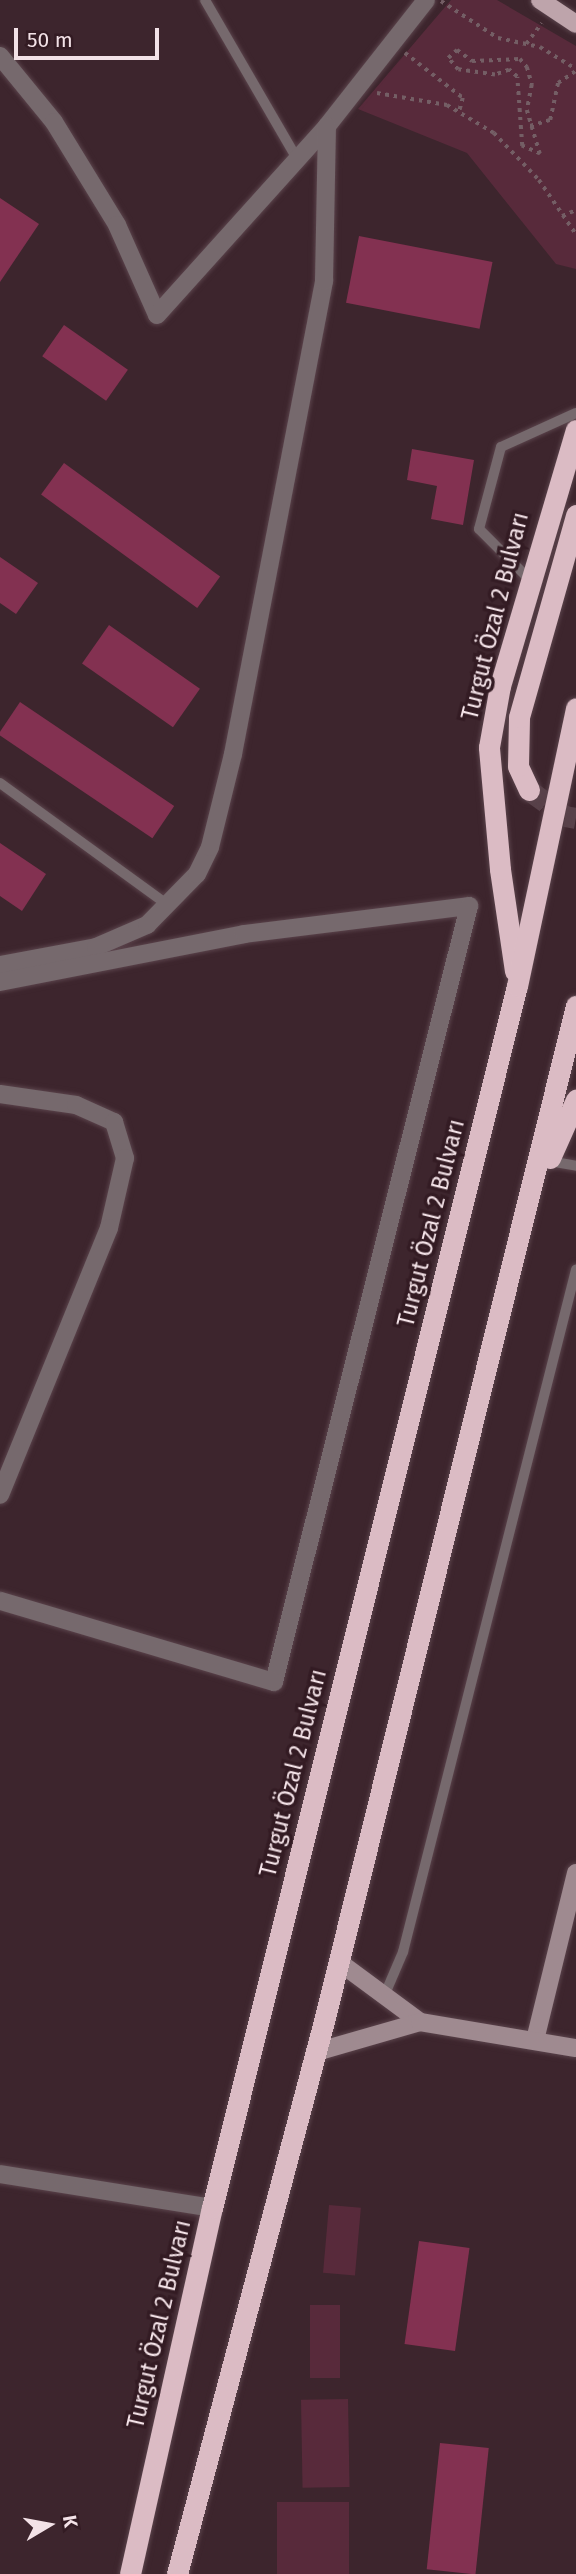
<!DOCTYPE html>
<meta charset="utf-8">
<style>
body{margin:0}
#map{position:relative;width:576px;height:2574px;overflow:hidden;background:#3d252d;font-family:"Fira Sans",sans-serif}
div>[style]{position:absolute}
[style*='--x']{left:calc(var(--x)*1px);top:calc(var(--y)*1px);width:calc(var(--w)*1px);rotate:calc(var(--a)*1deg)}
.green>*{inset:0;background:#582a3b;transform-origin:0 0}
.building>*{inset:0;background:#833151;transform-origin:0 0}
.highway-tunnel>*{height:21px;margin-top:-10.5px;transform-origin:0;background:repeating-linear-gradient(90deg,#584149 0 21px,transparent 0 31px)}
.path>*{height:3.5px;margin-top:-1.75px;transform-origin:0;background:repeating-linear-gradient(90deg,#745e65 0 3.5px,transparent 0 8.5px)}
.roads{filter:drop-shadow(0 0 2px #5a434b) drop-shadow(0 0 2px #5a434b)}
.lane>*{height:10px;margin:-5px;padding:0 5px;transform-origin:5px;border-radius:5px;background:#76696d}
.street>*{height:18px;margin:-9px;padding:0 9px;transform-origin:9px;border-radius:9px;background:#76696d}
.secondary>*{height:18px;margin:-9px;padding:0 9px;transform-origin:9px;border-radius:9px;background:#9f8a90}
.primary>*{height:18px;margin:-9px;padding:0 9px;transform-origin:9px;border-radius:9px;background:#bea4ab}
.highway>*{height:21px;margin:-10.5px;padding:0 10.5px;transform-origin:10.5px;border-radius:10.5px;background:#dbbbc4}
span{translate:-50% -50%;white-space:nowrap;text-align:center;line-height:1.15;-webkit-text-stroke:7px #331b23;paint-order:stroke}
.street-label{font-size:23px;color:#f3e2e7}
.north{position:absolute;left:14px;top:2490px;width:70px;height:70px;-webkit-text-stroke:5px #331b23;paint-order:stroke;rotate:80deg;font-size:19px;font-weight:700;line-height:28px;text-align:center;color:#f3e2e7}
.north::after{content:'';display:block;margin:auto;width:24px;height:32px;background:#f3e2e7;clip-path:polygon(50% 0,100% 100%,50% 72%,0 100%)}
.scale{position:absolute;left:14px;top:28px;width:145px;height:32px;box-sizing:border-box;border:4px solid #f3e2e7;border-top:0;padding-left:9px;font-size:21px;line-height:24px;white-space:nowrap;color:#f3e2e7;-webkit-text-stroke:5px #331b23;paint-order:stroke}
</style>
<div id="map">
<div class="green">
<div style="clip-path:polygon(451px 0,497px 0,576px 46px,576px 269px,556px 264px,467px 153px,358px 109px)"></div>
<div style="left:329px;top:2205px;width:32px;height:68px;rotate:5deg"></div>
<div style="left:310px;top:2305px;width:30px;height:73px"></div>
<div style="left:348px;top:2399px;width:88px;height:47px;rotate:89deg"></div>
<div style="left:277px;top:2502px;width:72px;height:72px"></div>
</div>
<div class="building">
<div style="clip-path:polygon(0 198px,39px 224px,0 282px)"></div>
<div style="left:359px;top:236px;width:136px;height:68px;rotate:11deg"></div>
<div style="left:64px;top:325px;width:78px;height:38px;rotate:35deg"></div>
<div style="clip-path:polygon(412px 449px,474px 460px,463px 525px,431px 519px,437px 486px,407px 480px)"></div>
<div style="left:64px;top:463px;width:193px;height:39px;rotate:36deg"></div>
<div style="clip-path:polygon(0 557px,38px 583px,16px 614px,0 603px)"></div>
<div style="left:109px;top:625px;width:111px;height:47px;rotate:35deg"></div>
<div style="left:20px;top:702px;width:186px;height:39px;rotate:34deg"></div>
<div style="clip-path:polygon(0 843px,46px 874px,22px 911px,0 896px)"></div>
<div style="left:419px;top:2241px;width:51px;height:104px;rotate:8deg"></div>
<div style="left:440px;top:2443px;width:49px;height:127px;rotate:6deg"></div>
</div>
<div class="highway-tunnel">
<div style="--x:529;--y:790;--w:44;--a:35.8"></div>
<div style="--x:565;--y:816;--w:11;--a:10"></div>
</div>
<div class="path">
<div style="--x:441;--y:1;--w:68;--a:33"></div>
<div style="--x:498;--y:38;--w:43;--a:12.1"></div>
<div style="--x:540;--y:47;--w:42;--a:31.4"></div>
<div style="--x:526;--y:44;--w:26;--a:-53"></div>
<div style="--x:457;--y:50;--w:19;--a:36"></div>
<div style="--x:472;--y:61;--w:48;--a:-2.4"></div>
<div style="--x:520;--y:59;--w:11;--a:49"></div>
<div style="--x:527;--y:67;--w:19;--a:74"></div>
<div style="--x:532;--y:85;--w:25;--a:101"></div>
<div style="--x:527;--y:110;--w:46;--a:73.5"></div>
<div style="--x:540;--y:154;--w:20;--a:-156"></div>
<div style="--x:522;--y:146;--w:69;--a:-94.1"></div>
<div style="--x:517;--y:77;--w:11;--a:-139"></div>
<div style="--x:509;--y:70;--w:15;--a:160"></div>
<div style="--x:495;--y:75;--w:37;--a:-172"></div>
<div style="--x:458;--y:70;--w:16;--a:-130"></div>
<div style="--x:448;--y:58;--w:12;--a:-42"></div>
<div style="--x:405;--y:53;--w:73;--a:37.8"></div>
<div style="--x:463;--y:98;--w:16;--a:105"></div>
<div style="--x:377;--y:93;--w:71;--a:9.7"></div>
<div style="--x:447;--y:105;--w:55;--a:30.8"></div>
<div style="--x:494;--y:133;--w:65;--a:46.2"></div>
<div style="--x:539;--y:180;--w:65;--a:55.6"></div>
<div style="--x:530;--y:126;--w:21;--a:-17"></div>
<div style="--x:550;--y:120;--w:38;--a:-78"></div>
<div style="--x:558;--y:83;--w:22;--a:-34"></div>
<div style="--x:562;--y:216;--w:15;--a:-23"></div>
</div>
<div class="roads">
<div class="lane">
<div style="--x:205;--y:0;--w:184;--a:59.9"></div>
<div style="--x:530;--y:580;--w:72;--a:-135"></div>
<div style="--x:479;--y:529;--w:85;--a:-75"></div>
<div style="--x:501;--y:447;--w:82;--a:-24.4"></div>
<div style="--x:0;--y:783;--w:209;--a:36"></div>
<div style="--x:549;--y:1161;--w:27;--a:10"></div>
<div style="--x:385;--y:1994;--w:46;--a:-66.8"></div>
<div style="--x:403;--y:1952;--w:704;--a:-75.77"></div>
</div>
<div class="street">
<div style="--x:0;--y:56;--w:85;--a:50.7"></div>
<div style="--x:54;--y:122;--w:121;--a:58.5"></div>
<div style="--x:117;--y:225;--w:98;--a:66"></div>
<div style="--x:157;--y:315;--w:254;--a:-48"></div>
<div style="--x:327;--y:126;--w:160;--a:-51.8"></div>
<div style="--x:0;--y:965;--w:98;--a:-10.6"></div>
<div style="--x:96;--y:947;--w:56;--a:-23.3"></div>
<div style="--x:147;--y:925;--w:71;--a:-45.6"></div>
<div style="--x:197;--y:874;--w:30;--a:-64"></div>
<div style="--x:210;--y:847;--w:96;--a:-76.1"></div>
<div style="--x:233;--y:754;--w:482;--a:-79.1"></div>
<div style="--x:324;--y:281;--w:155;--a:-88.9"></div>
<div style="--x:0;--y:982;--w:249;--a:-11.1"></div>
<div style="--x:244;--y:934;--w:227;--a:-7.1"></div>
<div style="--x:469;--y:906;--w:800;--a:104.11"></div>
<div style="--x:274;--y:1682;--w:286;--a:-163.5"></div>
<div style="--x:0;--y:1094;--w:77;--a:8.2"></div>
<div style="--x:76;--y:1105;--w:42;--a:24.1"></div>
<div style="--x:114;--y:1122;--w:38;--a:73"></div>
<div style="--x:125;--y:1158;--w:72;--a:102.9"></div>
<div style="--x:109;--y:1228;--w:288;--a:112.2"></div>
<div style="--x:0;--y:2174;--w:215;--a:9.1"></div>
</div>
<div class="secondary">
<div style="--x:339;--y:1962;--w:101;--a:36.5"></div>
<div style="--x:535;--y:2040;--w:172;--a:-76.2"></div>
<div style="--x:316;--y:2052;--w:108;--a:-16.1"></div>
<div style="--x:420;--y:2022;--w:158;--a:9.5"></div>
</div>
<div class="primary">
<div style="--x:540;--y:0;--w:43;--a:33.7"></div>
</div>
<div class="highway">
<div style="--x:529;--y:790;--w:26;--a:-115"></div>
<div style="--x:518;--y:766;--w:49;--a:-88.8"></div>
<div style="--x:519;--y:717;--w:210;--a:-74.2"></div>
<div style="--x:515;--y:971;--w:103;--a:-98.4"></div>
<div style="--x:500;--y:869;--w:122;--a:-95.2"></div>
<div style="--x:489;--y:747;--w:62;--a:-79.8"></div>
<div style="--x:500;--y:686;--w:267;--a:-73.5"></div>
<div style="--x:550;--y:1158;--w:64;--a:-65.9"></div>
<div style="--x:130;--y:2574;--w:375;--a:-77.4"></div>
<div style="--x:212;--y:2208;--w:1259;--a:-75.99"></div>
<div style="--x:517;--y:986;--w:284;--a:-78"></div>
<div style="--x:177;--y:2574;--w:572;--a:-75.11"></div>
<div style="--x:324;--y:2021;--w:1046;--a:-76.06"></div>
</div>
</div>
<div class="street-label">
<span style="left:495px;top:616px;rotate:-76deg">Turgut Özal 2 Bulvarı</span>
<span style="left:431px;top:1223px;rotate:-76deg">Turgut Özal 2 Bulvarı</span>
<span style="left:293px;top:1773px;rotate:-76deg">Turgut Özal 2 Bulvarı</span>
<span style="left:159px;top:2324px;rotate:-77deg">Turgut Özal 2 Bulvarı</span>
</div>
<div class="north">K</div>
<div class="scale">50 m</div>
</div>
